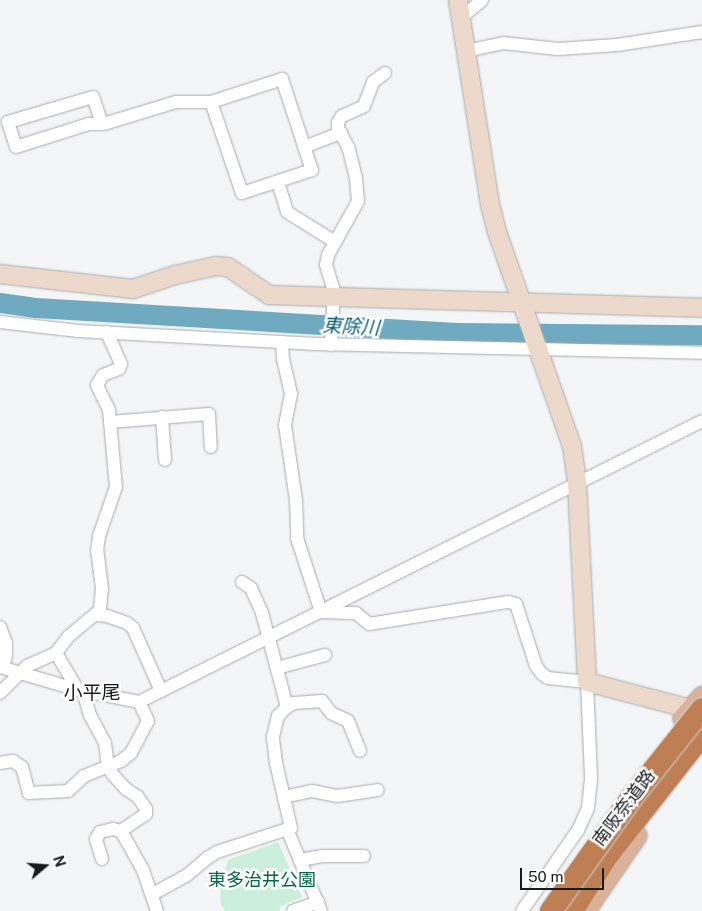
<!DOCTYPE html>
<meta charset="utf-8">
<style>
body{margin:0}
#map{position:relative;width:702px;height:911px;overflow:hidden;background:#f3f5f6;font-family:"Public Sans","Noto Sans JP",sans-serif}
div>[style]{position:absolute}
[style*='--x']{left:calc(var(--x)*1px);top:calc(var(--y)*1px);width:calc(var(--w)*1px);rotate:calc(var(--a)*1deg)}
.green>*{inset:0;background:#cceedc}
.river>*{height:20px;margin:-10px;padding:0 10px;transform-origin:10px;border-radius:10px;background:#6faac0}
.roads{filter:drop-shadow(0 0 1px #a8aaac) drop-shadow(0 0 1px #a8aaac)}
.street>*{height:12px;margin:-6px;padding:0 6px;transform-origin:6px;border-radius:6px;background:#fff}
.secondary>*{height:18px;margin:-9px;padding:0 9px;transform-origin:9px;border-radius:9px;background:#ecd9cc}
.primary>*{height:19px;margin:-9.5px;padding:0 9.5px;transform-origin:9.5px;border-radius:9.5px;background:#d9b299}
.highway>*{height:22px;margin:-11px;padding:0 11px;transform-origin:11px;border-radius:11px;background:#bf7f55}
.bridges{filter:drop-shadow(0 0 1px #d1d1d1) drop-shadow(0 0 1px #d1d1d1)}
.highway-bridge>*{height:22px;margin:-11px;padding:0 11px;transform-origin:11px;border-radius:11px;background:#bf7f55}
span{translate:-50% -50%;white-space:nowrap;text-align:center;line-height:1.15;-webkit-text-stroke:5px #fff;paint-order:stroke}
.street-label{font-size:18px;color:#191a1b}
.park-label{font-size:18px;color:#026847}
.water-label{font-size:19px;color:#055a71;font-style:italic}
.neighbourhood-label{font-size:19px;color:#191a1b}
.north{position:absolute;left:20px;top:841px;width:50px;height:50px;-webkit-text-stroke:4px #fff;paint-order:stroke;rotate:72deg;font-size:14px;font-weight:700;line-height:20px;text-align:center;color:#191a1b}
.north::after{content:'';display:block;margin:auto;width:18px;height:22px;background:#191a1b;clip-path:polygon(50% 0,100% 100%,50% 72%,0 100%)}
.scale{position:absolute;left:520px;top:868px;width:84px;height:22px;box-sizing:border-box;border:2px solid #191a1b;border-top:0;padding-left:6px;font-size:15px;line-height:18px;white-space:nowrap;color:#191a1b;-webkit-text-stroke:4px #fff;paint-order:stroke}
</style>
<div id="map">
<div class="green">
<div style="clip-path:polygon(278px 842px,302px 897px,281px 906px,279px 911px,225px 911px,221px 904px,220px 887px,228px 860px)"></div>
</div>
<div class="river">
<div style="--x:0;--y:303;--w:36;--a:8"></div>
<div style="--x:36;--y:308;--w:421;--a:3.4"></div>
<div style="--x:456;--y:333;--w:246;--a:0.5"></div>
</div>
<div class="roads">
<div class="street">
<div style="--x:462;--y:17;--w:26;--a:-40"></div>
<div style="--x:466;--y:51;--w:38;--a:-12"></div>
<div style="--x:503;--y:43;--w:55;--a:6.2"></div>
<div style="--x:558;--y:49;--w:59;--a:-3.9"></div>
<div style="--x:617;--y:45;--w:86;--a:-8.7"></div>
<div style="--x:282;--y:79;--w:96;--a:71.8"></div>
<div style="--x:312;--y:170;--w:74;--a:161.8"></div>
<div style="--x:242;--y:193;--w:96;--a:-108.8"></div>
<div style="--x:211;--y:102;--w:75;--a:-17.9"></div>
<div style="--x:102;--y:124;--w:28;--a:-108"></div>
<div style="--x:93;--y:97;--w:89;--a:163.6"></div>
<div style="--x:8;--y:122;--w:26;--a:72"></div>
<div style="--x:16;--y:147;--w:77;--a:-17.5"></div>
<div style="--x:89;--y:124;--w:13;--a:0"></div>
<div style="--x:102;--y:124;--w:5;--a:-11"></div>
<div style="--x:107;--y:123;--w:72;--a:-16.9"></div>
<div style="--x:176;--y:102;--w:35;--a:0"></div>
<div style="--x:304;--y:147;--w:40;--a:-21"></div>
<div style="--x:278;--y:182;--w:31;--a:73"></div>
<div style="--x:287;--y:212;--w:57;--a:32"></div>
<div style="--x:0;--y:322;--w:79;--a:6.6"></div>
<div style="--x:78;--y:331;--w:239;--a:3.1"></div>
<div style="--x:317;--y:344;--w:385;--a:1.3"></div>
<div style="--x:282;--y:342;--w:17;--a:87"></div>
<div style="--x:283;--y:359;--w:36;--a:77"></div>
<div style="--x:291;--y:394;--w:32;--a:101"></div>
<div style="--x:285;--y:425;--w:76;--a:81.7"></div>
<div style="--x:296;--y:500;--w:38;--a:88"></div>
<div style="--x:297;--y:538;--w:78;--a:72"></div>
<div style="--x:331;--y:345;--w:54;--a:-86.8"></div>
<div style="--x:334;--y:291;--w:27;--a:-107"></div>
<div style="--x:326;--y:265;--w:10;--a:-79"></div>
<div style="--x:328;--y:255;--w:62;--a:-60.9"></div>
<div style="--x:358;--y:201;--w:23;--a:-95"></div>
<div style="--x:356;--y:178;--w:32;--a:-104"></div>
<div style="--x:348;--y:147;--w:21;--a:-118"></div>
<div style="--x:338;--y:128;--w:6;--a:-90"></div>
<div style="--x:338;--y:122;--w:7;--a:-56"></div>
<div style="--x:342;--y:116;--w:24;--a:-24"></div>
<div style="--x:364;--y:106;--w:26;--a:-69"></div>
<div style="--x:373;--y:82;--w:15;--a:-37"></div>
<div style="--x:162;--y:417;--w:43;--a:86"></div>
<div style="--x:110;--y:422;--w:99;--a:-4.6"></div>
<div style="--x:209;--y:414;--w:33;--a:87"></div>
<div style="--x:242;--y:582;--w:11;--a:34"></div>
<div style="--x:251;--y:588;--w:27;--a:66"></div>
<div style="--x:262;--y:613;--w:97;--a:75.1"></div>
<div style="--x:323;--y:612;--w:33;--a:2"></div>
<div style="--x:356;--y:613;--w:17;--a:40"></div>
<div style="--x:369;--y:624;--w:141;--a:-9"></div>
<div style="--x:508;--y:602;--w:8;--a:14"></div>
<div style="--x:516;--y:604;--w:65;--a:72.1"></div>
<div style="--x:536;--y:666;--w:10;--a:53"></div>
<div style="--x:542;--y:674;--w:7;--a:34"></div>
<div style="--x:548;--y:678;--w:39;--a:6"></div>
<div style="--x:587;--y:682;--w:97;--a:87.6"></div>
<div style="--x:591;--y:779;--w:29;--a:96"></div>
<div style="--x:588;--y:808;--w:24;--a:114"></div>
<div style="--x:578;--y:830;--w:98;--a:124.7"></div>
<div style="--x:95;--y:615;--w:12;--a:5"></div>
<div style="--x:107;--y:616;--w:21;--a:19"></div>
<div style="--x:127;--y:623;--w:8;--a:40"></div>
<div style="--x:133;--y:628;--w:69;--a:66"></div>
<div style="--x:0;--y:627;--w:17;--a:69"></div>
<div style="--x:6;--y:643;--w:13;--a:90"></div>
<div style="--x:6;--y:656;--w:11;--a:105"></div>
<div style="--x:56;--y:653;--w:43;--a:59.3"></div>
<div style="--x:0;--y:667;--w:81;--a:16.4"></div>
<div style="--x:78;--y:690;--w:62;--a:11.1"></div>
<div style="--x:139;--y:702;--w:629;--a:-26.52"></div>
<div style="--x:277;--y:668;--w:50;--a:-15.2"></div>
<div style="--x:83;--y:691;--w:25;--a:74"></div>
<div style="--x:90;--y:715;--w:32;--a:62"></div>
<div style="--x:105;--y:743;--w:23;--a:83"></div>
<div style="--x:108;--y:766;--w:10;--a:61"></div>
<div style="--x:113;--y:775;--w:19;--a:47"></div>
<div style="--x:126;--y:789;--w:14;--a:34"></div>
<div style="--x:138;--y:797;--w:14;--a:56"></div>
<div style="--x:146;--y:809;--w:5;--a:90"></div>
<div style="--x:146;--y:814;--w:30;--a:146"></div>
<div style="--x:0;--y:693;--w:38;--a:-45"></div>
<div style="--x:27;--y:666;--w:32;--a:-24"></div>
<div style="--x:56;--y:653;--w:21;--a:-53"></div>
<div style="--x:69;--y:636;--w:40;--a:-40"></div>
<div style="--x:100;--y:610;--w:21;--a:-85"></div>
<div style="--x:102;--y:589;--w:38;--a:-97"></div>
<div style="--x:97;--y:551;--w:15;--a:-82"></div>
<div style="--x:99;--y:536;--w:52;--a:-70.9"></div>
<div style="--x:116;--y:487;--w:77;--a:-95.2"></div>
<div style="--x:109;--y:410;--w:28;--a:-116"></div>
<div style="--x:97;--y:385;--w:12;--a:-59"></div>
<div style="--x:103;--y:375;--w:17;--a:-21"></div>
<div style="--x:119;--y:369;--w:5;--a:-68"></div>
<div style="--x:121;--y:364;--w:35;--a:-114"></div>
<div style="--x:0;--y:763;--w:13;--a:-9"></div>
<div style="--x:13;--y:761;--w:11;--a:34"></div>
<div style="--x:22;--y:767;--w:27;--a:75"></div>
<div style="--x:29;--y:793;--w:39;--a:-3"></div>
<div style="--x:68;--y:791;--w:22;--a:-43"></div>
<div style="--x:84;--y:776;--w:40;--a:-22"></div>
<div style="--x:121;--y:761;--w:13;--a:-39"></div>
<div style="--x:131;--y:753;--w:36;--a:-62"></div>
<div style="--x:148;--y:721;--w:21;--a:-115"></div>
<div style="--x:284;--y:797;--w:29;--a:-12"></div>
<div style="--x:312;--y:791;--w:25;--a:11"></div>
<div style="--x:337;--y:796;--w:41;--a:-8.3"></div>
<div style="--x:287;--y:829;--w:89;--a:67.5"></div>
<div style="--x:102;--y:859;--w:21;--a:-107"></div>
<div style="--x:96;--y:839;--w:8;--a:-60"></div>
<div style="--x:100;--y:832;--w:13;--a:-13"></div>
<div style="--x:113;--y:829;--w:8;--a:14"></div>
<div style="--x:121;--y:831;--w:45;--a:60.6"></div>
<div style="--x:143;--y:870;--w:43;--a:71.1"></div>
<div style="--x:300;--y:860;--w:23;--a:-10"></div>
<div style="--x:323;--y:856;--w:41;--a:0"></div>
<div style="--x:153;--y:894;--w:38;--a:-29"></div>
<div style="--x:186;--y:876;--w:30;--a:-40"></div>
<div style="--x:209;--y:857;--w:9;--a:-32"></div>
<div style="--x:217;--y:852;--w:78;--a:-18"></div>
<div style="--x:291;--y:828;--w:67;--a:-103"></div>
<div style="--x:276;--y:763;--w:26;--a:-97"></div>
<div style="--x:273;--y:737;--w:22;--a:-77"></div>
<div style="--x:278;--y:716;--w:13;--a:-45"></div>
<div style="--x:287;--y:707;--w:8;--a:-30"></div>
<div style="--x:294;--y:703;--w:28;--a:-4"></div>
<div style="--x:322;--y:701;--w:15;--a:53"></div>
<div style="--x:331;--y:713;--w:19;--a:25"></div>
<div style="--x:348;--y:721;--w:32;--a:68"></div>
<div style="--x:293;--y:911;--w:27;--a:-20"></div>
</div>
<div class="secondary">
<div style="--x:458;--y:0;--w:206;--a:81.1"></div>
<div style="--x:490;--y:204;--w:29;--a:76"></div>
<div style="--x:497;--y:232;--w:227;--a:70.7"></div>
<div style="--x:572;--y:446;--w:37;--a:82"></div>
<div style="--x:577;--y:483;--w:199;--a:87.1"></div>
<div style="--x:587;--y:682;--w:119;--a:14.6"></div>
<div style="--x:0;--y:274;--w:134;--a:6.4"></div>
<div style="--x:133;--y:289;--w:44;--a:-18.4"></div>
<div style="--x:175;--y:275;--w:42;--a:-12.4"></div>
<div style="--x:216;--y:266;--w:12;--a:5"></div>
<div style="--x:228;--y:267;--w:50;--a:34.3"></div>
<div style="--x:269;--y:295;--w:433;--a:1.7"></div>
</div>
<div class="primary">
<div style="--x:682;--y:718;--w:30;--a:-49"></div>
<div style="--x:585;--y:911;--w:92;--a:-55.6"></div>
</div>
<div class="highway">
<div style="--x:572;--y:911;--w:65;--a:-57.5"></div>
<div style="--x:607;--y:856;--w:154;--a:-51.9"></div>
</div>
</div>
<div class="bridges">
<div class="highway-bridge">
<div style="--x:551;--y:911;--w:140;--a:-54.6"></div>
<div style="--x:632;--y:797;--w:112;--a:-51.5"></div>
</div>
</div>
<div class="street-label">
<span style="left:624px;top:808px;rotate:-53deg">南阪奈道路</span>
</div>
<div class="park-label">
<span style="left:262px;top:880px">東多治井公園</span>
</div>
<div class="water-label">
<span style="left:351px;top:327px;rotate:3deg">東除川</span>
</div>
<div class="neighbourhood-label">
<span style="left:92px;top:693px">小平尾</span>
</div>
<div class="north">N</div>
<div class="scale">50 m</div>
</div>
